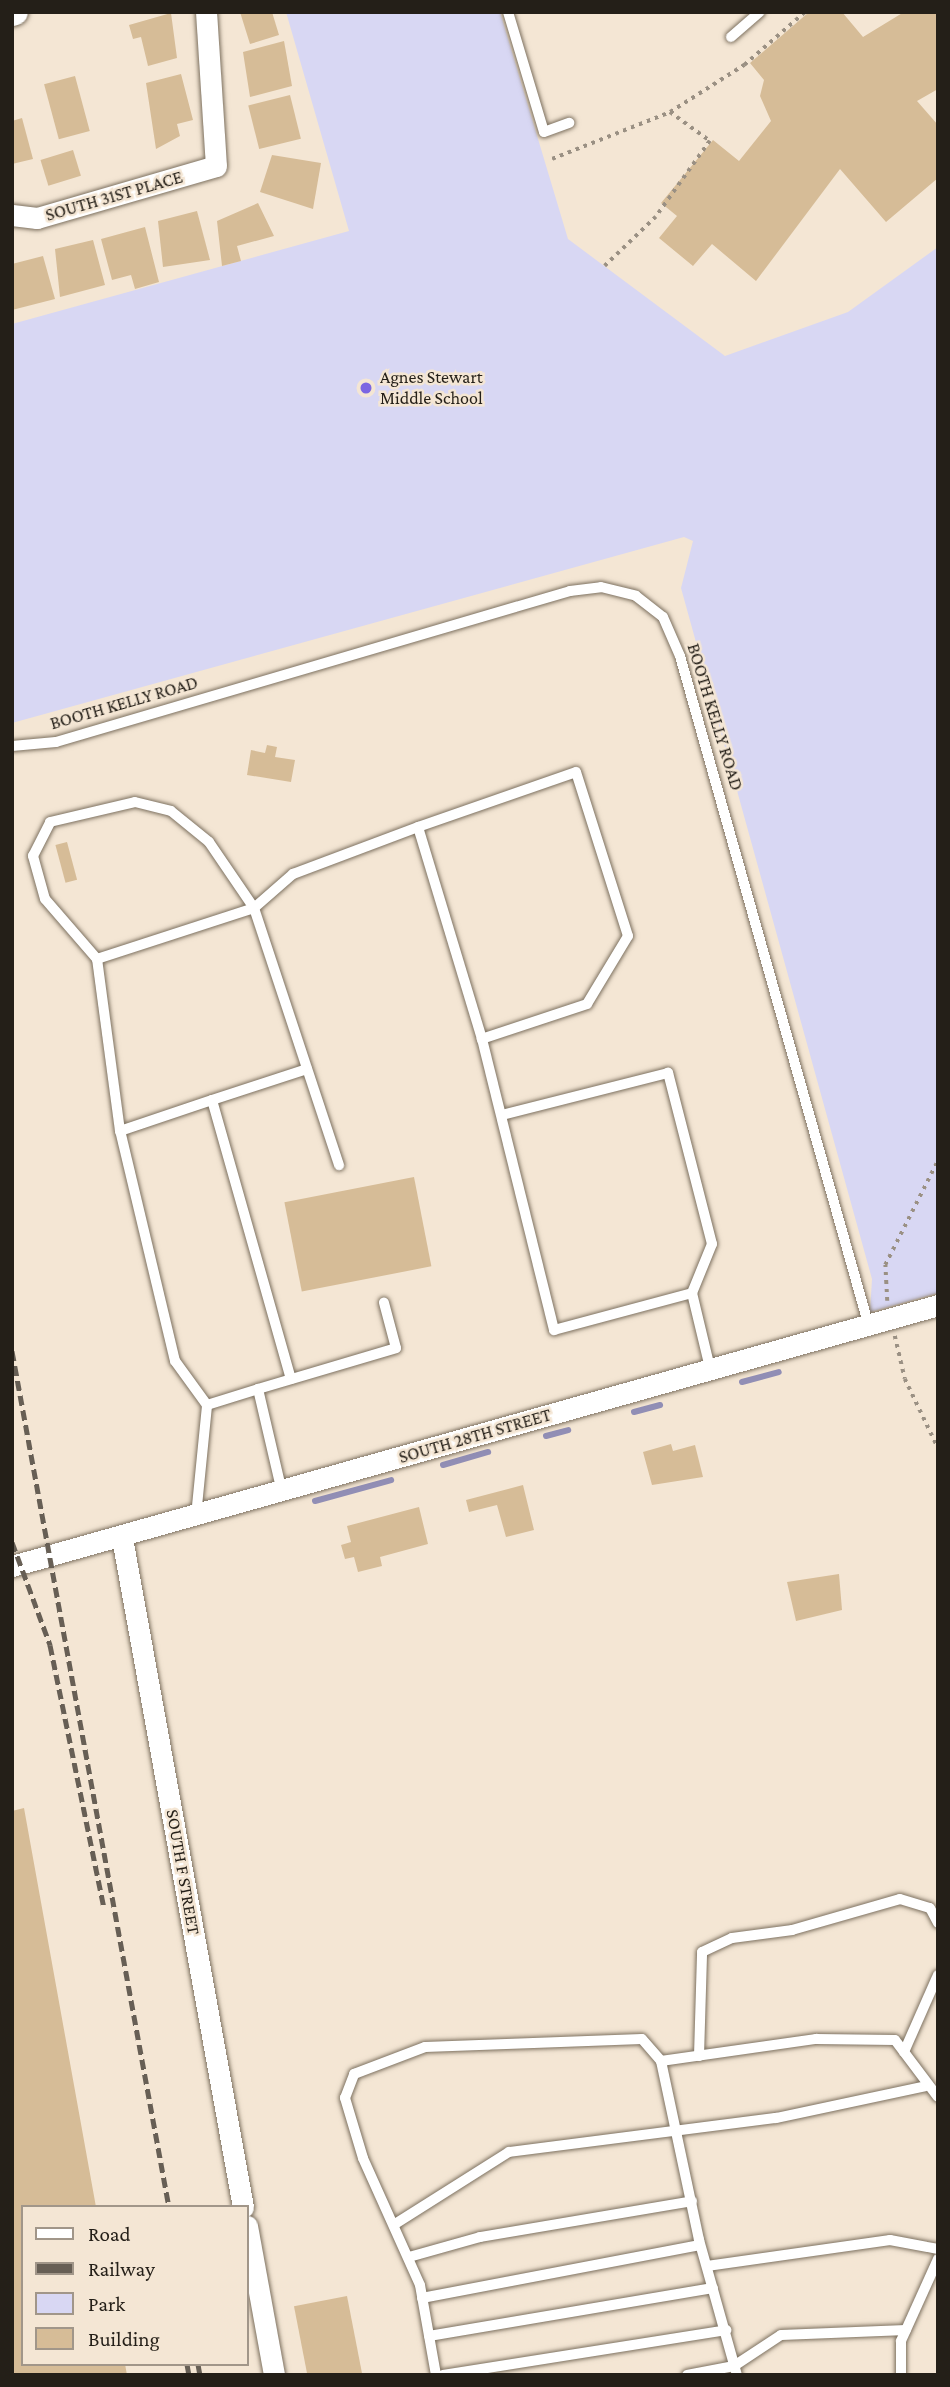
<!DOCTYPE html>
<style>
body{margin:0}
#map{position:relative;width:950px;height:2387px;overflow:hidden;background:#f4e6d4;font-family:"Crimson Pro",serif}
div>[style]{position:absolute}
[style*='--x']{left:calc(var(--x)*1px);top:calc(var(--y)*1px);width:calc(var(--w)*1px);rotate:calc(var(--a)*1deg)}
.green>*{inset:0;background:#d8d7f3}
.stream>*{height:6px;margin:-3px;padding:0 3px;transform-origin:3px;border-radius:3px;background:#918eb5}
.building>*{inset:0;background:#d6bc97;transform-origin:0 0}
.path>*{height:3.5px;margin-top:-1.75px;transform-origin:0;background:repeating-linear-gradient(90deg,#9a9083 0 3.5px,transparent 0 8.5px)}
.roads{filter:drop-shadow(0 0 2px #7d7160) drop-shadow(0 0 2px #7d7160)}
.service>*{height:10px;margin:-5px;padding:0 5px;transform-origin:5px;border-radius:5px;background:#fff}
.minor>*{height:21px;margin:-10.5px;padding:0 10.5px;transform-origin:10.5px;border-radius:10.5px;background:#fff}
.tertiary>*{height:26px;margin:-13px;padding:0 13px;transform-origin:13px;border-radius:13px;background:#fff}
.rail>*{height:5px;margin-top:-2.5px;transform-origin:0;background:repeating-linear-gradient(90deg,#675f55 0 10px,transparent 0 15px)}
.dots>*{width:19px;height:19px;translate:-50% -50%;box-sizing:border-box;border:4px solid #f4e6d4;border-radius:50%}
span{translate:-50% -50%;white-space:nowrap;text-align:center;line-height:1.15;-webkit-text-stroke:5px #f4e6d4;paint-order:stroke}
.street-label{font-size:18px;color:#241f18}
.poi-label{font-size:18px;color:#241f18}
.left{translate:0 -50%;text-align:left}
.frame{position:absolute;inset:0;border:14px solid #241f18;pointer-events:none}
.legend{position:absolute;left:21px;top:2205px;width:228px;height:161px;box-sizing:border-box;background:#f4e6d4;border:2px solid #a19689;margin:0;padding:9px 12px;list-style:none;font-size:21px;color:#241f18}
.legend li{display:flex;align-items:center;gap:14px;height:35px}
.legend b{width:35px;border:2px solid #a19689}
</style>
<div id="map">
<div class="green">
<div style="clip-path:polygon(286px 12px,500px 12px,568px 239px,725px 356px,848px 312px,938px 247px,938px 1293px,870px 1312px,872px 1279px,681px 588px,693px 541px,684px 537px,12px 723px,12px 324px,349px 231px)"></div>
</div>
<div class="stream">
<div style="--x:742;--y:1382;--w:38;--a:-15"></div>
<div style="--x:634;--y:1412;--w:27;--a:-15"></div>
<div style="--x:546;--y:1436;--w:23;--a:-15"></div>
<div style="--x:443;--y:1465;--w:47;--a:-16.1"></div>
<div style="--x:315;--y:1501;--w:79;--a:-15.4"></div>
</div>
<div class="building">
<div style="clip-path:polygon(240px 12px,272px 12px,279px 35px,250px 44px)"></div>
<div style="clip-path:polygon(809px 12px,842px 12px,863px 37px,904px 12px,938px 12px,938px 89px,917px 101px,938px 125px,938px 178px,886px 222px,840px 169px,756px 281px,712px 244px,693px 266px,659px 238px,677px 216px,661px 203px,713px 140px,739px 161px,771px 121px,760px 96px,764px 80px,750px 63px)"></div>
<div style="clip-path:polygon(171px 13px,177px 58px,148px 66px,141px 37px,133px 39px,129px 25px)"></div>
<div style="clip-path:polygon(284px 41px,292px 86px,250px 97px,243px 52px)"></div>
<div style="clip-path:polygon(181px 74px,193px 120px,177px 124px,180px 136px,156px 149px,146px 83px)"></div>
<div style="left:75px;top:76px;width:57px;height:32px;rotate:75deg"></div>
<div style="left:290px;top:95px;width:45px;height:43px;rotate:76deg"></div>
<div style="clip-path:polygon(22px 118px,33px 159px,12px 164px,12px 121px)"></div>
<div style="left:73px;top:150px;width:27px;height:34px;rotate:73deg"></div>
<div style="clip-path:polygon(272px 155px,321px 163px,313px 209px,260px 192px)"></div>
<div style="clip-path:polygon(258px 203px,274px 236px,237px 246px,241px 261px,222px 266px,217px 221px)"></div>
<div style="clip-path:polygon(197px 211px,210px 260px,163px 267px,158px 221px)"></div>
<div style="clip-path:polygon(145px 227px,159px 282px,135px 289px,131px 275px,112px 280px,101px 239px)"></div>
<div style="clip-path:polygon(93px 240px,105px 285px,60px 297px,55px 249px)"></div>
<div style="clip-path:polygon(43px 256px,55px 299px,12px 310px,12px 264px)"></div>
<div style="clip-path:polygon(267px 745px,277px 747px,275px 757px,295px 760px,291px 782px,247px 775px,251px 750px,265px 753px)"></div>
<div style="left:67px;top:842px;width:39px;height:12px;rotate:75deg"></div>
<div style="left:414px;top:1177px;width:91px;height:132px;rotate:79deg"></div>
<div style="clip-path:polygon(671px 1444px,673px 1451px,695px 1445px,703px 1477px,652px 1485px,643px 1452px)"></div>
<div style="clip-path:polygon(523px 1485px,534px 1530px,506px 1537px,497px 1505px,469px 1512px,466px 1500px)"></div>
<div style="clip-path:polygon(419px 1507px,428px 1544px,380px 1557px,382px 1566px,358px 1572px,354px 1557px,345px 1559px,341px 1545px,351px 1542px,347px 1526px)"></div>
<div style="clip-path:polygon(839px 1574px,842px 1610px,796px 1621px,787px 1582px)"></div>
<div style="clip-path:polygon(24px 1808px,96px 2207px,23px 2207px,23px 2364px,125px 2364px,127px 2375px,12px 2375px,12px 1811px)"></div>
<div style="left:347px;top:2296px;width:80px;height:54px;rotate:79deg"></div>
</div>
<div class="path">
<div style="--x:670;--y:112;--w:88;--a:-32.4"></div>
<div style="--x:744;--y:65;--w:81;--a:-41"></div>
<div style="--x:552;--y:159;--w:127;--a:-21.7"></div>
<div style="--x:670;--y:112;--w:49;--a:35.9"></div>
<div style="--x:710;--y:141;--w:93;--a:125.4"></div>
<div style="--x:656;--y:217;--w:71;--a:136.1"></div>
<div style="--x:887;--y:1301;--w:36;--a:-93"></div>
<div style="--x:885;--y:1265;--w:118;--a:-63.2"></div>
<div style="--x:895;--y:1336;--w:44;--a:76.9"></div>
<div style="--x:905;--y:1379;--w:76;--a:64.4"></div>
</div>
<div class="roads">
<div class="service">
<div style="--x:508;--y:12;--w:125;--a:73.3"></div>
<div style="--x:544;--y:132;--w:27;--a:-20"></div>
<div style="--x:731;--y:37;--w:38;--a:-41"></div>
<div style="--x:12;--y:746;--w:44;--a:-5.2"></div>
<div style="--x:56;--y:742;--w:536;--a:-16.37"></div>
<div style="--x:570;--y:591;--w:31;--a:-7"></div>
<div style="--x:601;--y:587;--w:36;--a:14"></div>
<div style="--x:636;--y:596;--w:34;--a:38"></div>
<div style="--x:663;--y:617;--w:43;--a:66.4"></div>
<div style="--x:680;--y:656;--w:693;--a:74.26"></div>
<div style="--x:97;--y:959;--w:79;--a:-130.9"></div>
<div style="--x:45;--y:899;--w:45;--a:-105.6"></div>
<div style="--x:33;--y:856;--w:38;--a:-63"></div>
<div style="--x:50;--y:822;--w:87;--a:-13.2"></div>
<div style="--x:135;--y:802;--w:37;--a:14"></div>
<div style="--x:171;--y:811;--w:49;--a:39.2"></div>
<div style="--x:209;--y:842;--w:80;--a:55.7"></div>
<div style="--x:254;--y:908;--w:52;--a:-41.1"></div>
<div style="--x:293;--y:874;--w:134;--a:-20.6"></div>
<div style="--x:418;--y:827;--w:167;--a:-19.2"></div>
<div style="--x:576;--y:772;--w:172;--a:72.4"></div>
<div style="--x:628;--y:936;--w:79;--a:121.1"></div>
<div style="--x:587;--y:1004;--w:111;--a:161.6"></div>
<div style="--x:482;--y:1039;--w:221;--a:-106.8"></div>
<div style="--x:482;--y:1039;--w:300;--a:76.1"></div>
<div style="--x:554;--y:1330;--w:143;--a:-15"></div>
<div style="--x:692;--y:1293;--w:53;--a:-67.8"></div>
<div style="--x:712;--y:1244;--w:177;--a:-104.4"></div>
<div style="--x:668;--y:1073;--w:171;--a:165.8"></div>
<div style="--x:212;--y:1100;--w:100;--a:-18.1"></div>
<div style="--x:120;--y:1131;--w:97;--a:-18.6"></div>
<div style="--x:212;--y:1100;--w:290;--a:74.2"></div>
<div style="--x:692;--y:1293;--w:77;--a:76.5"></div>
<div style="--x:207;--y:1405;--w:53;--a:-17.4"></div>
<div style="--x:282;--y:1492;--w:106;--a:-103.1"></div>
<div style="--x:258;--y:1389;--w:144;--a:-16.5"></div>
<div style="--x:396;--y:1348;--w:47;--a:-104.9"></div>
<div style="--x:196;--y:1516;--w:112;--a:-84.3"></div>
<div style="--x:207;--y:1405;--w:54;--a:-126"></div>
<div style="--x:175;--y:1361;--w:236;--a:-103.4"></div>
<div style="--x:120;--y:1131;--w:174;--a:-97.6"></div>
<div style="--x:97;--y:959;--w:165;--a:-18"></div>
<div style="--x:254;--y:908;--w:271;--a:71.7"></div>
<div style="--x:904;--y:2052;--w:84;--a:-66.2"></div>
<div style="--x:699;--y:2056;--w:104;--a:-88.3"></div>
<div style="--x:702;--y:1952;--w:33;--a:-25"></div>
<div style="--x:732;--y:1938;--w:61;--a:-7.6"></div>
<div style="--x:792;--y:1930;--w:112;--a:-16"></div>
<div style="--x:900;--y:1899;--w:31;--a:17"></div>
<div style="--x:930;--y:1908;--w:17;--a:62"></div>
<div style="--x:661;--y:2061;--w:157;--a:-8.1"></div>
<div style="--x:816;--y:2039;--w:79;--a:0.7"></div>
<div style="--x:895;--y:2040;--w:71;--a:53"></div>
<div style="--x:395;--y:2224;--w:135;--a:-32.3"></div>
<div style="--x:509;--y:2152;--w:269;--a:-7.3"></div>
<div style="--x:776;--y:2118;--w:153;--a:-12"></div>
<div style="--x:409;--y:2257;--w:74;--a:-15.7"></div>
<div style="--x:480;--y:2237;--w:215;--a:-9.6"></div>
<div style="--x:707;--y:2266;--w:185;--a:-8.1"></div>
<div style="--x:890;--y:2240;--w:49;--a:10.6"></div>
<div style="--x:422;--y:2298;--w:283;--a:-10.8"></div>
<div style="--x:429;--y:2336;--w:288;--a:-9.6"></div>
<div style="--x:436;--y:2375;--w:91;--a:-100.1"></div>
<div style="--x:420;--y:2285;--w:139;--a:-114.2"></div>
<div style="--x:363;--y:2158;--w:63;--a:-106.7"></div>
<div style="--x:345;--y:2098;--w:26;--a:-69"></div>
<div style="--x:354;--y:2074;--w:76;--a:-20.8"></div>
<div style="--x:425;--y:2047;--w:217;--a:-2.1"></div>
<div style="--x:642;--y:2039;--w:29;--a:49"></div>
<div style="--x:661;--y:2061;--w:183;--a:78"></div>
<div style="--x:699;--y:2240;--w:140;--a:74.3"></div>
<div style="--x:443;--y:2375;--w:287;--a:-9"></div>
<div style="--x:687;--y:2375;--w:48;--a:-10.8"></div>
<div style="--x:734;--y:2366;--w:56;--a:-33.4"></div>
<div style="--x:781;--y:2335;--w:125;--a:-2.3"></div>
<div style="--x:901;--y:2375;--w:34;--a:-90"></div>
<div style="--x:901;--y:2341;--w:90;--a:-65.7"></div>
</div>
<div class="minor">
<div style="--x:12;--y:215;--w:25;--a:7"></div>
<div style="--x:37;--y:218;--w:186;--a:-16.2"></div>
<div style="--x:216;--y:166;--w:154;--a:-93.7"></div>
<div style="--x:122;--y:1538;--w:680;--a:79.75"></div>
<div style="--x:12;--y:1566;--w:962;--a:-15.74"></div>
<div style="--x:247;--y:2226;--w:151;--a:79.7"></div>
</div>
<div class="tertiary">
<div style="--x:12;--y:13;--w:3;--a:-18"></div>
</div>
</div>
<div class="rail">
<div style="--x:12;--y:1351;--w:870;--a:79.61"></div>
<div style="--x:12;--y:1542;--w:110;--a:69.7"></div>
<div style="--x:50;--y:1645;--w:268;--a:78.4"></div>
<div style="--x:187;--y:2364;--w:11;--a:80"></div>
<div style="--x:198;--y:2364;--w:11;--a:80"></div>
</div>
<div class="dots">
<div style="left:366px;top:388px;background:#7b66e2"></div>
</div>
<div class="street-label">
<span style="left:114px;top:196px;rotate:-16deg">SOUTH 31ST PLACE</span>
<span style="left:124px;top:703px;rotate:-16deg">BOOTH KELLY ROAD</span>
<span style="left:715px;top:717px;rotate:73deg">BOOTH KELLY ROAD</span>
<span style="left:475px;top:1436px;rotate:-16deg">SOUTH 28TH STREET</span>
<span style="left:183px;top:1872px;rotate:80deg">SOUTH F STREET</span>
</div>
<div class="poi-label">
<span class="left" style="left:380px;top:388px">Agnes Stewart<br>Middle School</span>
</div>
<div class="frame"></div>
<ul class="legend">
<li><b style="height:9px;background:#fff"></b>Road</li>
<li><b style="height:9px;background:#675f55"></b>Railway</li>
<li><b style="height:19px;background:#d8d7f3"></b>Park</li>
<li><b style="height:19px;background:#d6bc97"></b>Building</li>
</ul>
</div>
